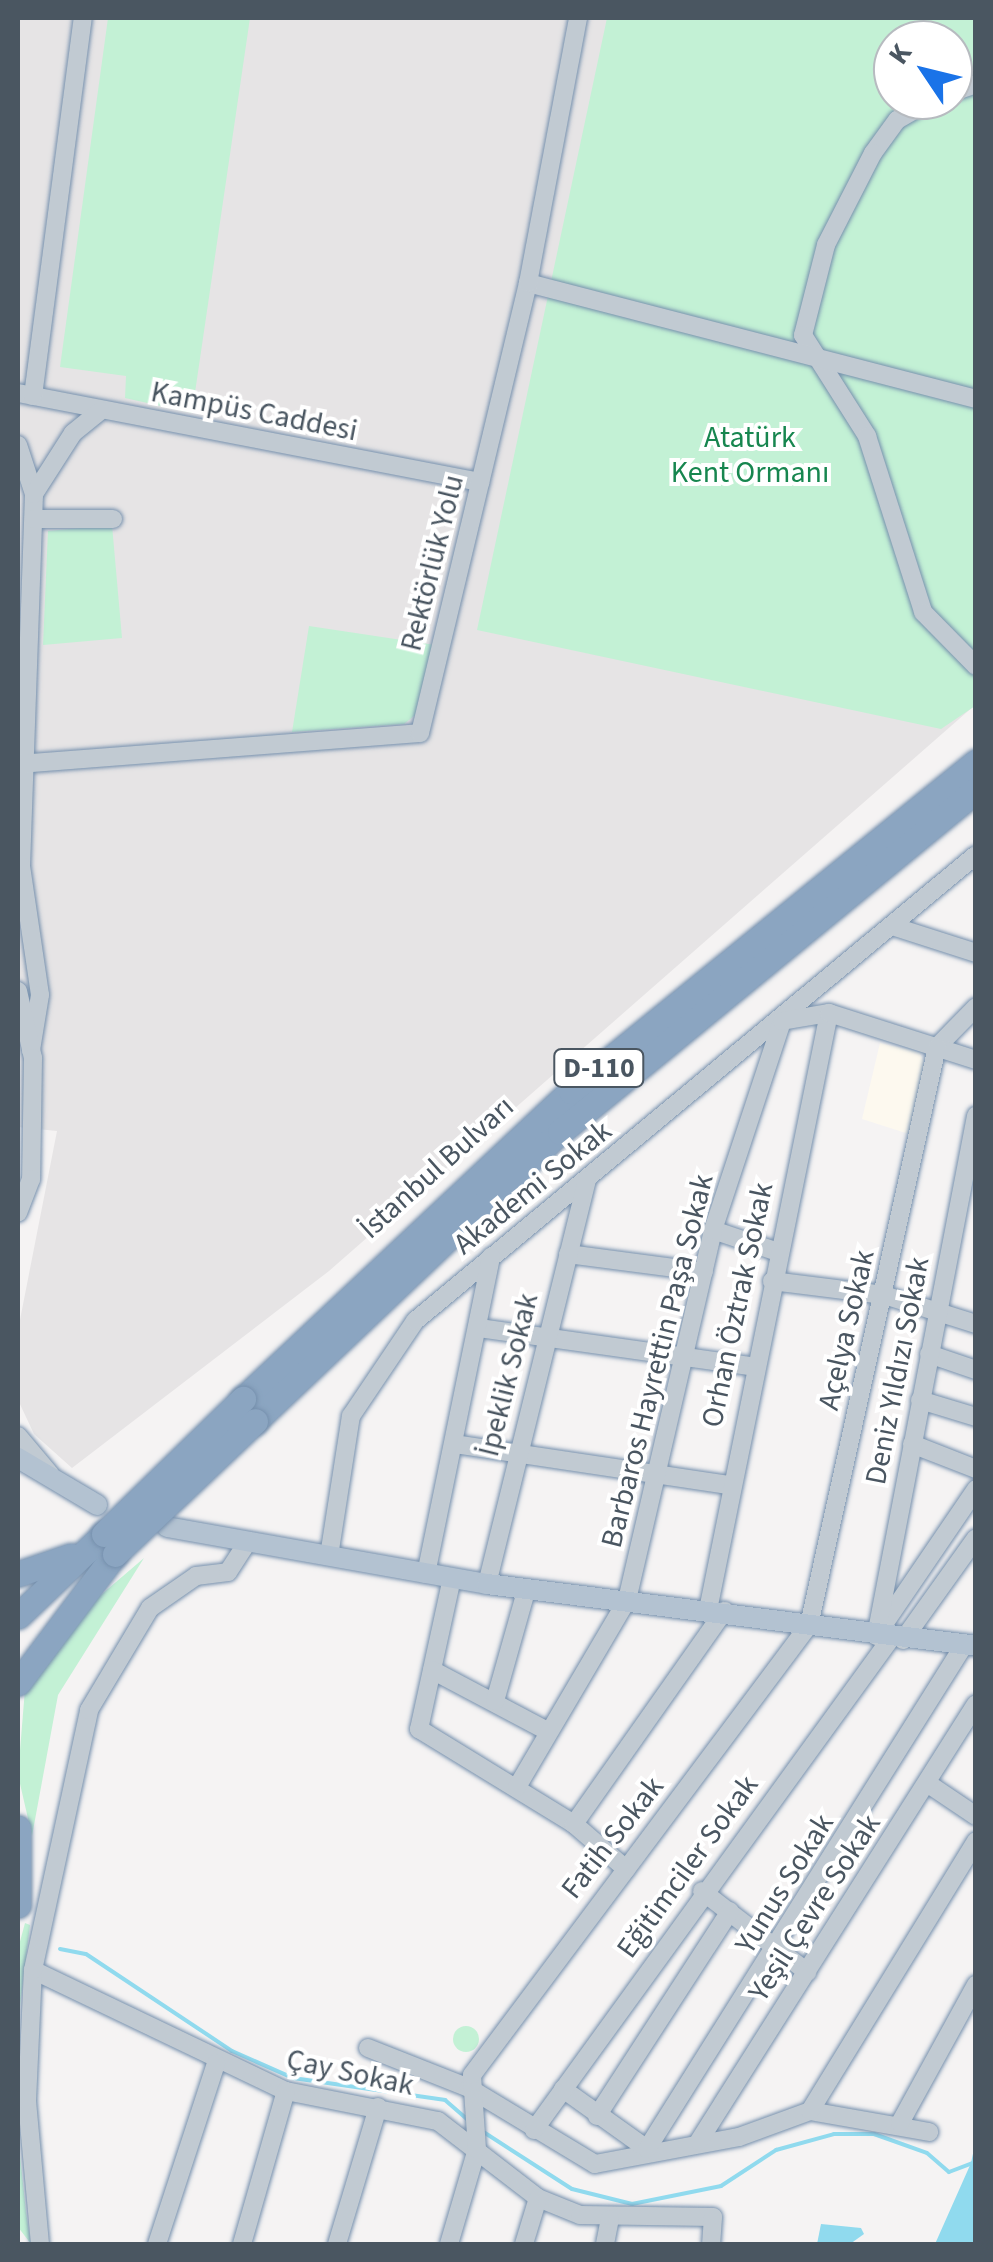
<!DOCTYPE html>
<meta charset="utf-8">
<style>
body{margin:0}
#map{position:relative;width:993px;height:2262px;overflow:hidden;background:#f5f3f3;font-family:"Source Sans 3",sans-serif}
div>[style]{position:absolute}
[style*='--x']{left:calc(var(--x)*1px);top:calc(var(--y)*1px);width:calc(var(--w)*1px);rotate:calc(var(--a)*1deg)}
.commercial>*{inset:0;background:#fdf9ef}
.education>*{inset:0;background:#e6e4e5}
.green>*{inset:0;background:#c3f1d5}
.round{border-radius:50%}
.water>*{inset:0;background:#90daee}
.stream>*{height:4px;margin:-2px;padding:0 2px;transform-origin:2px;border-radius:2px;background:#90daee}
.roads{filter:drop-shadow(0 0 2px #7690ad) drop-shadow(0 0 2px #7690ad)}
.minor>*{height:18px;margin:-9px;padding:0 9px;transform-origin:9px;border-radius:9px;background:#c1cad2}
.major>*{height:20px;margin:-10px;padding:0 10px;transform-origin:10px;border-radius:10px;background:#b3c2d1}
.highway>*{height:25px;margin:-12.5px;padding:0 12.5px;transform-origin:12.5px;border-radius:12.5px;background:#8ba5c1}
.bridges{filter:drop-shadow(0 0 2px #7690ad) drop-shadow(0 0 2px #7690ad)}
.highway-bridge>*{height:25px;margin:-12.5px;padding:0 12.5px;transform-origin:12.5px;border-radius:12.5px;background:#8ba5c1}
span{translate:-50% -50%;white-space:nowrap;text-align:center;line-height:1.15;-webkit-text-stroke:8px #fff;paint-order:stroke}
.shield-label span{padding:2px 8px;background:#fff;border:2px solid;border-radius:8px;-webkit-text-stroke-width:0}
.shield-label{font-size:28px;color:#4a5661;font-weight:700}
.street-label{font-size:30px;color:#4a5661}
.park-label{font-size:30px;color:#17864f}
.frame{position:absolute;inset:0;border:20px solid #4a5661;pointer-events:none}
.north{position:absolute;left:873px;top:20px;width:100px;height:100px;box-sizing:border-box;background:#fff;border:2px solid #b7bbc0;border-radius:50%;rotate:305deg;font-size:28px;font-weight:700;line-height:40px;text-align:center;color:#4a5661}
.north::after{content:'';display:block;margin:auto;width:35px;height:45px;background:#1a73e8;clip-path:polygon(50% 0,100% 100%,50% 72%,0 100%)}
</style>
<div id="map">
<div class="commercial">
<div style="clip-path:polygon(880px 1043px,919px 1052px,926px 1066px,912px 1135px,862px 1119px)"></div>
</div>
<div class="education">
<div style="clip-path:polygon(evenodd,18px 18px,975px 18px,975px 705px,329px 1271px,72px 1468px,34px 1434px,18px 1400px,18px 1330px,57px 1131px,18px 1127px,18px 18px,893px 40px,953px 40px,953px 100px,893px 100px,893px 40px)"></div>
</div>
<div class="green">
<div style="clip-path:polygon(108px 18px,250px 18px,192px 413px,125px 398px,126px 376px,60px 367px)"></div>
<div style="clip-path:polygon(evenodd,607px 18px,975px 18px,975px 706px,941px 729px,477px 630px,607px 18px,893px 40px,953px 40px,953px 100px,893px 100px,893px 40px)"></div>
<div style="clip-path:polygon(112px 525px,122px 638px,43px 645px,48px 531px)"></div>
<div style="clip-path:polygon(309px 626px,435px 645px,419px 712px,404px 724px,292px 732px)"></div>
<div style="clip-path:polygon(144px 1558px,58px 1695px,32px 1836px,18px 1775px,25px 1689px,67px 1624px)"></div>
<div style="clip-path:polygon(25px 1923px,30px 1925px,18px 2023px,18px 1949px)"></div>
<div class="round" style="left:453px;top:2026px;width:26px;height:26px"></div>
<div style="clip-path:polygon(18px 2136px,26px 2212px,31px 2244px,18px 2227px)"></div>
</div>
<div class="water">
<div style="clip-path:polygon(975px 2144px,975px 2244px,935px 2244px,971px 2163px)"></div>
<div style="clip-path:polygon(821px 2224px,861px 2228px,864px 2234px,850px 2244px,817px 2244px)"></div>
</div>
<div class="stream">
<div style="--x:60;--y:1949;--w:26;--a:11"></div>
<div style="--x:86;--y:1954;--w:175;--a:33.6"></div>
<div style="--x:232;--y:2051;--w:67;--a:23.9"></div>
<div style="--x:293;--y:2078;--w:154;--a:8.2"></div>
<div style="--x:445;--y:2100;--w:29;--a:41"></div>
<div style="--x:482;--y:2131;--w:107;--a:32.8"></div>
<div style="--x:572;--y:2189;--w:62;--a:14"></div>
<div style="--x:632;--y:2204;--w:91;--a:-11.4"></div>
<div style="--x:721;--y:2186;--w:66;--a:-33.2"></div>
<div style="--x:776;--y:2150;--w:60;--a:-15.4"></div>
<div style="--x:834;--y:2134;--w:40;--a:0"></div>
<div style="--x:874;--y:2134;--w:56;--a:19.7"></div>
<div style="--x:927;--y:2153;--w:29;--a:41"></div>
<div style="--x:949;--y:2172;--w:25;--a:-21"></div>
</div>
<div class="roads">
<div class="minor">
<div style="--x:953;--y:92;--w:24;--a:-19"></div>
<div style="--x:932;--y:100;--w:40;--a:150.3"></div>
<div style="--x:897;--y:120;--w:41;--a:126"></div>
<div style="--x:873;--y:153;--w:103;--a:117.1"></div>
<div style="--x:826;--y:245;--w:93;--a:104.3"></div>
<div style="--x:803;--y:335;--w:120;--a:57.6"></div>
<div style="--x:867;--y:436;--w:185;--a:72.3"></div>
<div style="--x:923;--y:612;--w:76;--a:45.5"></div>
<div style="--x:528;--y:283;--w:463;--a:14.5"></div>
<div style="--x:18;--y:393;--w:471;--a:10.9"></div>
<div style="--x:33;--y:396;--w:381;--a:-82.5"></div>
<div style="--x:18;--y:445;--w:52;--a:71.9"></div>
<div style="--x:34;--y:494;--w:372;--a:92"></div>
<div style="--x:21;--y:866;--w:130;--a:81.6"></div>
<div style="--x:40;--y:995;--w:56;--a:99.3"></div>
<div style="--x:34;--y:494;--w:72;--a:-57.4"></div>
<div style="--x:73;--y:433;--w:35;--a:-39"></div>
<div style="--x:34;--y:519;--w:79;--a:0"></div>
<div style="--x:18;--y:764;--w:403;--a:-4.4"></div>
<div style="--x:420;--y:733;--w:463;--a:-76.5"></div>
<div style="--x:528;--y:283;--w:270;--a:-79.3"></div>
<div style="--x:892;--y:926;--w:88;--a:17.8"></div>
<div style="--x:18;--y:991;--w:69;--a:77.4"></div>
<div style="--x:33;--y:1058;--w:121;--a:90.9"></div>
<div style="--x:31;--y:1179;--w:36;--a:111"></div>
<div style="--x:937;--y:1047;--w:56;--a:-45.7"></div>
<div style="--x:713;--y:1230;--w:69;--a:18.7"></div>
<div style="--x:568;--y:1254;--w:137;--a:7.5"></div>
<div style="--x:772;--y:1281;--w:113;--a:7.1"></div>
<div style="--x:884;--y:1295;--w:96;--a:17.5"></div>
<div style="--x:479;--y:1328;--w:275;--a:8"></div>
<div style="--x:929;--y:1354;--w:50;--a:18.8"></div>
<div style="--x:920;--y:1400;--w:59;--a:16.9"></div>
<div style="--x:18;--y:1436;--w:50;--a:49.9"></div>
<div style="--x:454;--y:1444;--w:277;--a:8.5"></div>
<div style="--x:912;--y:1444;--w:69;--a:21.3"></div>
<div style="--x:329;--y:1556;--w:142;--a:-81.1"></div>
<div style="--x:351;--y:1416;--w:115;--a:-56"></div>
<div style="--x:415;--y:1321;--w:729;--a:-39.72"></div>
<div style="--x:426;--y:1574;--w:324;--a:-78.4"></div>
<div style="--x:452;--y:1578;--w:155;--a:102.3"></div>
<div style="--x:419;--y:1729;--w:182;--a:31.5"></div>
<div style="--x:574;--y:1824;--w:69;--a:40.9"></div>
<div style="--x:487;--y:1584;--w:416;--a:-76.1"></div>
<div style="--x:708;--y:1610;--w:609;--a:-78.54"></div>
<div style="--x:882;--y:1627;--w:167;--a:-55.7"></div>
<div style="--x:876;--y:1636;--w:530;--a:-79.11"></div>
<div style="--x:903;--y:1640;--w:125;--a:-54.4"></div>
<div style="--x:432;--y:1670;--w:132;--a:27.9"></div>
<div style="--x:495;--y:1701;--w:117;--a:-74.2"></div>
<div style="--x:927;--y:1783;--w:59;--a:34"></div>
<div style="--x:517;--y:1787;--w:217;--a:-59.5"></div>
<div style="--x:627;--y:1600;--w:380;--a:-76.9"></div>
<div style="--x:713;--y:1230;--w:220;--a:-71.7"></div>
<div style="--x:782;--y:1021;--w:48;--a:-9.7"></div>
<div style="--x:829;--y:1013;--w:154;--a:17.7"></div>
<div style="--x:574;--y:1824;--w:261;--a:-54.8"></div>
<div style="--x:702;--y:1891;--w:133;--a:37.6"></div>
<div style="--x:33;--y:1970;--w:280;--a:25.6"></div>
<div style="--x:286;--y:2091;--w:155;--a:11.2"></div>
<div style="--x:438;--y:2121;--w:126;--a:37.6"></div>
<div style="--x:538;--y:2198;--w:45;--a:22"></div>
<div style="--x:580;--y:2215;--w:133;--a:0.9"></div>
<div style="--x:713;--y:2217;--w:27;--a:94"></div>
<div style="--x:368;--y:2048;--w:109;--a:21.6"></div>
<div style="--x:469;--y:2088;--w:147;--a:31.1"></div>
<div style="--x:595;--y:2164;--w:147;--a:-10.6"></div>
<div style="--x:739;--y:2137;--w:76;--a:-20.1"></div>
<div style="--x:810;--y:2111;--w:121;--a:10"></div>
<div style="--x:563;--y:2089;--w:103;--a:35.5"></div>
<div style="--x:647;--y:2149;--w:595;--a:-57.83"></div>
<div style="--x:810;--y:2111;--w:317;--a:-58.4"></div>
<div style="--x:597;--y:2116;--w:244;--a:-57"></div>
<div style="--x:900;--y:2123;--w:158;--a:-61.2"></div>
<div style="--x:534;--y:2130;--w:608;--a:-54.03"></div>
<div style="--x:699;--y:2141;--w:517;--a:-57.63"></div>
<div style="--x:40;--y:2244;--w:144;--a:-95.2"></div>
<div style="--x:27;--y:2101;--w:131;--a:-87.4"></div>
<div style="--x:33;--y:1970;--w:266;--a:-77.8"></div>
<div style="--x:89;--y:1710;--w:119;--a:-59.1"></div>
<div style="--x:150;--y:1608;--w:56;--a:-34.8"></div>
<div style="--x:196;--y:1576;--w:32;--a:-7"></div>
<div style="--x:228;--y:1572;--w:33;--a:-57"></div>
<div style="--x:157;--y:2244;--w:190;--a:-71.9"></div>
<div style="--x:242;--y:2244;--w:159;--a:-74"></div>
<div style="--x:337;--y:2244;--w:143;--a:-73.3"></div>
<div style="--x:449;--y:2244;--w:99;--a:-73.6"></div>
<div style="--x:477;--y:2149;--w:74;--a:-93.9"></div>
<div style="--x:472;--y:2075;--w:562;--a:-53.17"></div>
<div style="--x:809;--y:1625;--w:592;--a:-77.51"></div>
<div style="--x:524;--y:2244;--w:48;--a:-73.1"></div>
<div style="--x:605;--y:2244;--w:25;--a:-79"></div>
</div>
<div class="major">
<div style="--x:18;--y:1458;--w:92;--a:30.7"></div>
<div style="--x:167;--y:1527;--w:325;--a:10.1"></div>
<div style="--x:487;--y:1584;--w:493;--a:7.2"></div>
</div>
<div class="highway">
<div style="--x:243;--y:1399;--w:450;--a:-43.2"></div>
<div style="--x:571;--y:1091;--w:522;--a:-39.09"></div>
<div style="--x:255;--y:1421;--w:420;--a:-43.5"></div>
<div style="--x:560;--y:1132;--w:539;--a:-39.42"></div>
<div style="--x:18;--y:1574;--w:56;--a:-18.8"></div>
<div style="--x:18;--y:1616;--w:119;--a:-43.6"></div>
<div style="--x:18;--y:1683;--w:161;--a:-53.1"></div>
<div style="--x:18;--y:1828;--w:77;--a:90"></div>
</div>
</div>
<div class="bridges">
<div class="highway-bridge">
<div style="--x:104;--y:1534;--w:194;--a:-44.2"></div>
<div style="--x:115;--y:1554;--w:193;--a:-43.5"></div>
</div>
</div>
<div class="shield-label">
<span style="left:599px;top:1068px">D-110</span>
</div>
<div class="street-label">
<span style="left:254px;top:412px;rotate:11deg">Kampüs Caddesi</span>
<span style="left:433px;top:563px;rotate:-76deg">Rektörlük Yolu</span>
<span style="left:437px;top:1168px;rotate:-42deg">İstanbul Bulvarı</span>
<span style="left:533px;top:1188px;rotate:-39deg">Akademi Sokak</span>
<span style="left:738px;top:1305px;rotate:-78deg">Orhan Öztrak Sokak</span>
<span style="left:847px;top:1330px;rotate:-77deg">Açelya Sokak</span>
<span style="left:658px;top:1361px;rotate:-76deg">Barbaros Hayrettin Paşa Sokak</span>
<span style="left:898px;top:1371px;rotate:-79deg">Deniz Yıldızı Sokak</span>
<span style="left:509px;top:1375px;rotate:-76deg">İpeklik Sokak</span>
<span style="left:613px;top:1838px;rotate:-52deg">Fatih Sokak</span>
<span style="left:688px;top:1867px;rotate:-54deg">Eğitimciler Sokak</span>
<span style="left:785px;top:1884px;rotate:-58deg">Yunus Sokak</span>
<span style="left:815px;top:1908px;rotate:-57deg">Yeşil Çevre Sokak</span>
<span style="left:350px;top:2073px;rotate:12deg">Çay Sokak</span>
</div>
<div class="park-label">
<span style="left:750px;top:455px">Atatürk<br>Kent Ormanı</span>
</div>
<div class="frame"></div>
<div class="north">K</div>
</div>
